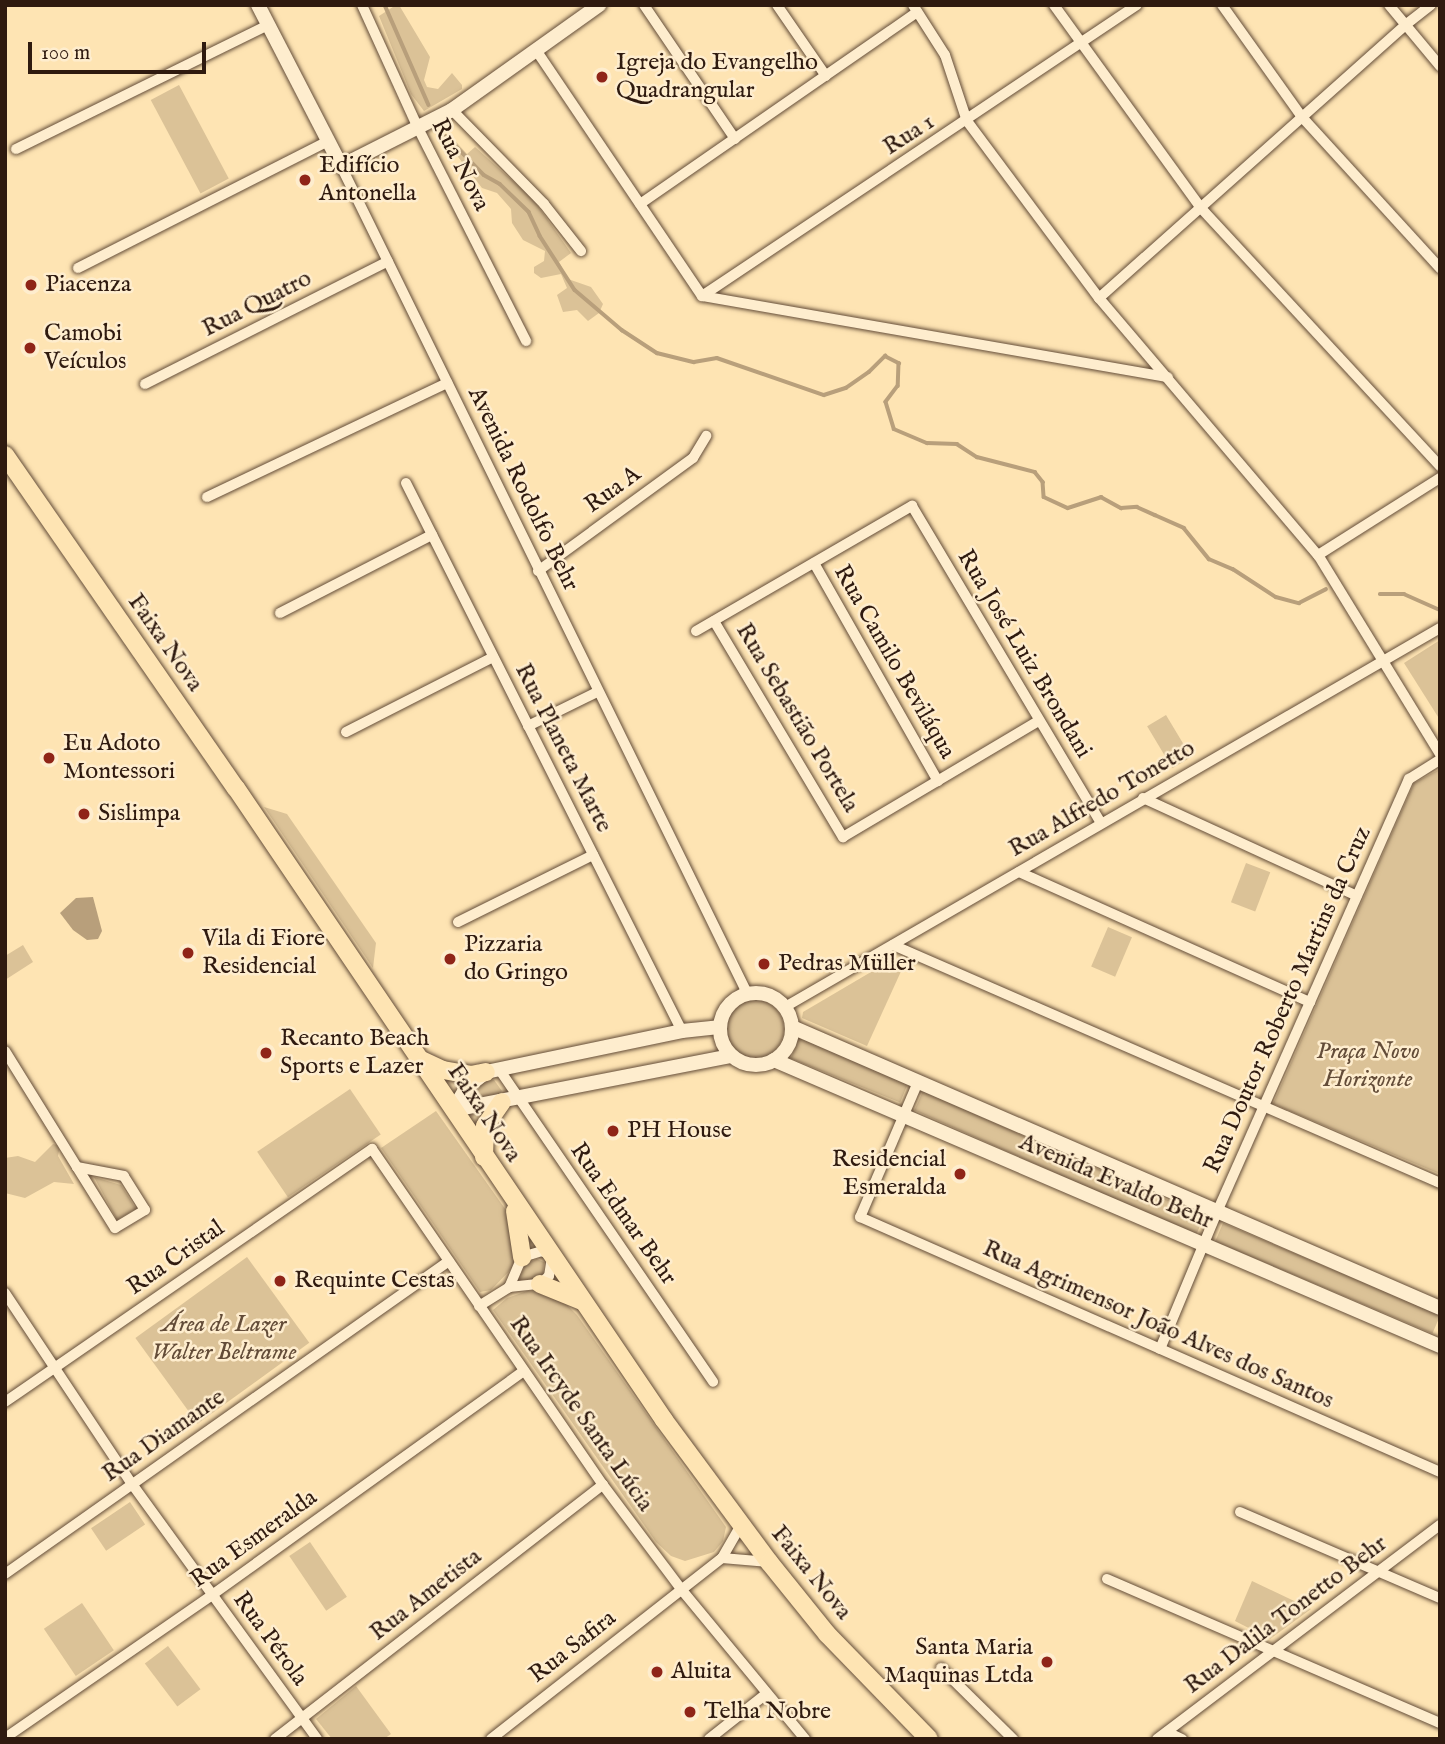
<!DOCTYPE html>
<meta charset="utf-8">
<style>
body{margin:0}
#map{position:relative;width:1445px;height:1744px;overflow:hidden;background:#fee4b3;font-family:"IM FELL English",serif}
div>[style]{position:absolute}
[style*='--x']{left:calc(var(--x)*1px);top:calc(var(--y)*1px);width:calc(var(--w)*1px);rotate:calc(var(--a)*1deg)}
.green>*{inset:0;background:#dbc297;transform-origin:0 0}
.round{border-radius:50%}
.water>*{inset:0;background:#b89f7b}
.stream>*{height:3.5px;margin:-1.75px;padding:0 1.75px;transform-origin:1.75px;border-radius:1.75px;background:#b89f7b}
.roads{filter:drop-shadow(0 0 2px #634c38) drop-shadow(0 0 2px #634c38)}
.minor>*{height:10px;margin:-5px;padding:0 5px;transform-origin:5px;border-radius:5px;background:#feedce}
.tertiary>*{height:14px;margin:-7px;padding:0 7px;transform-origin:7px;border-radius:7px;background:#feedce}
.tertiary>.ring{margin:-7px;padding:0;box-sizing:content-box;background:none;border:14px solid #feedce;border-radius:50%}
.trunk>*{height:18px;margin:-9px;padding:0 9px;transform-origin:9px;border-radius:9px;background:#fee4b3}
.dots>*{width:19px;height:19px;translate:-50% -50%;box-sizing:border-box;border:4px solid #feedce;border-radius:50%}
span{translate:-50% -50%;white-space:nowrap;text-align:center;line-height:1.15;-webkit-text-stroke:5px #feedce;paint-order:stroke}
.poi-label{font-size:24px;color:#2f1a0f}
.left{translate:0 -50%;text-align:left}
.right{translate:-100% -50%;text-align:right}
.street-label{font-size:24px;color:#2f1a0f}
.park-label{font-size:24px;color:#634c38;font-style:italic}
.frame{position:absolute;inset:0;border:7px solid #2f1a0f;pointer-events:none}
.scale{position:absolute;left:28px;top:42px;width:178px;height:32px;box-sizing:border-box;border:4px solid #2f1a0f;border-top:0;padding-left:9px;font-size:21px;line-height:24px;white-space:nowrap;color:#2f1a0f;-webkit-text-stroke:5px #feedce;paint-order:stroke}
</style>
<div id="map">
<div class="green">
<div style="clip-path:polygon(396px 5px,399px 5px,430px 57px,424px 80px,427px 87px,438px 89px,452px 73px,462px 85px,462px 89px,424px 111px,411px 94px,379px 16px)"></div>
<div style="left:179px;top:85px;width:106px;height:32px;rotate:62deg"></div>
<div style="clip-path:polygon(449px 134px,467px 154px,475px 147px,533px 199px,571px 253px,559px 262px,568px 279px,591px 287px,603px 304px,599px 313px,588px 321px,577px 310px,563px 312px,557px 295px,567px 288px,561px 274px,541px 278px,534px 273px,534px 267px,544px 261px,545px 251px,523px 240px,512px 223px,511px 209px,497px 193px,482px 188px,442px 136px)"></div>
<div style="clip-path:polygon(1440px 640px,1440px 720px,1404px 663px)"></div>
<div style="left:1166px;top:715px;width:49px;height:22px;rotate:59deg"></div>
<div style="clip-path:polygon(1440px 769px,1440px 1174px,1273px 1104px,1414px 783px)"></div>
<div style="clip-path:polygon(264px 807px,287px 814px,376px 943px,373px 968px)"></div>
<div style="left:1246px;top:863px;width:26px;height:42px;rotate:21deg"></div>
<div style="left:1108px;top:927px;width:26px;height:43px;rotate:23deg"></div>
<div style="clip-path:polygon(23px 945px,33px 962px,5px 980px,5px 956px)"></div>
<div style="clip-path:polygon(888px 962px,903px 967px,867px 1046px,802px 1018px,803px 1012px)"></div>
<div class="round" style="left:726px;top:1000px;width:58px;height:58px"></div>
<div style="left:799px;top:1038px;width:118px;height:22px;rotate:22deg"></div>
<div style="clip-path:polygon(489px 1079px,494px 1080px,502px 1091px,498px 1097px,465px 1101px,471px 1092px)"></div>
<div style="left:350px;top:1089px;width:55px;height:112px;rotate:56deg"></div>
<div style="left:923px;top:1091px;width:308px;height:21px;rotate:24deg"></div>
<div style="clip-path:polygon(436px 1111px,508px 1213px,518px 1250px,514px 1266px,491px 1290px,480px 1292px,381px 1148px)"></div>
<div style="clip-path:polygon(53px 1144px,60px 1146px,58px 1156px,74px 1184px,54px 1182px,25px 1198px,5px 1193px,5px 1158px,18px 1156px,35px 1162px)"></div>
<div style="clip-path:polygon(94px 1177px,121px 1185px,136px 1209px,117px 1220px)"></div>
<div style="left:1223px;top:1223px;width:236px;height:20px;rotate:23deg"></div>
<div style="left:247px;top:1257px;width:106px;height:138px;rotate:54deg"></div>
<div style="clip-path:polygon(537px 1259px,544px 1262px,543px 1274px,536px 1279px,517px 1281px,526px 1264px)"></div>
<div style="clip-path:polygon(527px 1291px,545px 1292px,562px 1300px,577px 1315px,726px 1527px,723px 1541px,714px 1552px,685px 1561px,671px 1556px,656px 1542px,493px 1310px,507px 1298px)"></div>
<div style="left:130px;top:1502px;width:27px;height:47px;rotate:56deg"></div>
<div style="left:310px;top:1542px;width:66px;height:25px;rotate:56deg"></div>
<div style="clip-path:polygon(1252px 1581px,1311px 1609px,1270px 1639px,1235px 1621px)"></div>
<div style="left:82px;top:1603px;width:57px;height:46px;rotate:56deg"></div>
<div style="left:168px;top:1646px;width:54px;height:29px;rotate:53deg"></div>
<div style="clip-path:polygon(356px 1686px,391px 1734px,384px 1739px,332px 1739px,316px 1719px)"></div>
</div>
<div class="water">
<div style="clip-path:polygon(93px 897px,102px 931px,98px 939px,87px 940px,73px 930px,60px 913px,76px 898px)"></div>
</div>
<div class="stream">
<div style="--x:385;--y:5;--w:109;--a:66.3"></div>
<div style="--x:446;--y:136;--w:54;--a:45.7"></div>
<div style="--x:484;--y:175;--w:18;--a:29"></div>
<div style="--x:500;--y:184;--w:40;--a:44"></div>
<div style="--x:529;--y:212;--w:26;--a:65"></div>
<div style="--x:540;--y:236;--w:64;--a:57.1"></div>
<div style="--x:575;--y:290;--w:62;--a:40.4"></div>
<div style="--x:622;--y:330;--w:42;--a:33.3"></div>
<div style="--x:657;--y:353;--w:38;--a:14"></div>
<div style="--x:694;--y:362;--w:23;--a:-10"></div>
<div style="--x:717;--y:358;--w:113;--a:19.1"></div>
<div style="--x:824;--y:395;--w:23;--a:-18"></div>
<div style="--x:846;--y:388;--w:28;--a:-35"></div>
<div style="--x:869;--y:372;--w:23;--a:-45"></div>
<div style="--x:885;--y:356;--w:16;--a:27"></div>
<div style="--x:899;--y:363;--w:23;--a:92"></div>
<div style="--x:898;--y:386;--w:20;--a:127"></div>
<div style="--x:886;--y:402;--w:28;--a:73"></div>
<div style="--x:894;--y:429;--w:36;--a:23"></div>
<div style="--x:927;--y:443;--w:30;--a:2"></div>
<div style="--x:957;--y:444;--w:24;--a:33"></div>
<div style="--x:977;--y:457;--w:60;--a:14.5"></div>
<div style="--x:1035;--y:472;--w:13;--a:51"></div>
<div style="--x:1043;--y:482;--w:15;--a:86"></div>
<div style="--x:1044;--y:497;--w:26;--a:25"></div>
<div style="--x:1068;--y:508;--w:35;--a:-18"></div>
<div style="--x:1101;--y:497;--w:23;--a:29"></div>
<div style="--x:1121;--y:508;--w:16;--a:-4"></div>
<div style="--x:1137;--y:507;--w:20;--a:24"></div>
<div style="--x:1155;--y:515;--w:32;--a:24"></div>
<div style="--x:1184;--y:528;--w:40;--a:51"></div>
<div style="--x:1209;--y:559;--w:26;--a:23"></div>
<div style="--x:1233;--y:569;--w:51;--a:33.1"></div>
<div style="--x:1276;--y:597;--w:24;--a:15"></div>
<div style="--x:1299;--y:603;--w:30;--a:-27"></div>
<div style="--x:1380;--y:594;--w:24;--a:0"></div>
<div style="--x:1404;--y:594;--w:39;--a:24"></div>
</div>
<div class="roads">
<div class="minor">
<div style="--x:362;--y:5;--w:135;--a:65.5"></div>
<div style="--x:418;--y:128;--w:239;--a:63.1"></div>
<div style="--x:644;--y:5;--w:162;--a:55.8"></div>
<div style="--x:777;--y:5;--w:86;--a:55.4"></div>
<div style="--x:913;--y:5;--w:59;--a:57.4"></div>
<div style="--x:945;--y:55;--w:70;--a:71.6"></div>
<div style="--x:967;--y:121;--w:221;--a:53.3"></div>
<div style="--x:1099;--y:298;--w:338;--a:49.6"></div>
<div style="--x:1318;--y:555;--w:233;--a:58.5"></div>
<div style="--x:1054;--y:5;--w:249;--a:54.1"></div>
<div style="--x:1200;--y:207;--w:353;--a:47.2"></div>
<div style="--x:1222;--y:5;--w:138;--a:54.5"></div>
<div style="--x:1302;--y:117;--w:205;--a:47.6"></div>
<div style="--x:1389;--y:5;--w:80;--a:50.1"></div>
<div style="--x:536;--y:50;--w:297;--a:56"></div>
<div style="--x:702;--y:296;--w:473;--a:9.9"></div>
<div style="--x:452;--y:110;--w:132;--a:45.6"></div>
<div style="--x:544;--y:204;--w:60;--a:51.8"></div>
<div style="--x:16;--y:149;--w:281;--a:-26.2"></div>
<div style="--x:341;--y:166;--w:921;--a:63.85"></div>
<div style="--x:640;--y:204;--w:337;--a:-34.7"></div>
<div style="--x:78;--y:268;--w:280;--a:-26.9"></div>
<div style="--x:702;--y:296;--w:523;--a:-33.78"></div>
<div style="--x:1099;--y:298;--w:409;--a:-41.7"></div>
<div style="--x:1404;--y:26;--w:34;--a:-38"></div>
<div style="--x:145;--y:384;--w:272;--a:-26.8"></div>
<div style="--x:406;--y:483;--w:614;--a:63.27"></div>
<div style="--x:207;--y:497;--w:266;--a:-25.4"></div>
<div style="--x:1318;--y:555;--w:144;--a:-32.3"></div>
<div style="--x:814;--y:563;--w:251;--a:60.4"></div>
<div style="--x:538;--y:571;--w:192;--a:-36.1"></div>
<div style="--x:693;--y:458;--w:26;--a:-59"></div>
<div style="--x:280;--y:613;--w:171;--a:-27.2"></div>
<div style="--x:714;--y:621;--w:252;--a:59.2"></div>
<div style="--x:843;--y:837;--w:227;--a:-30.7"></div>
<div style="--x:696;--y:631;--w:250;--a:-30.1"></div>
<div style="--x:912;--y:506;--w:369;--a:59.2"></div>
<div style="--x:528;--y:726;--w:77;--a:-26.2"></div>
<div style="--x:346;--y:732;--w:165;--a:-27"></div>
<div style="--x:1143;--y:798;--w:235;--a:24.6"></div>
<div style="--x:1019;--y:872;--w:319;--a:24.1"></div>
<div style="--x:458;--y:922;--w:151;--a:-26.4"></div>
<div style="--x:893;--y:945;--w:597;--a:23.51"></div>
<div style="--x:785;--y:1007;--w:757;--a:-30.05"></div>
<div style="--x:5;--y:1051;--w:137;--a:58.2"></div>
<div style="--x:77;--y:1167;--w:72;--a:58.1"></div>
<div style="--x:115;--y:1228;--w:35;--a:-31"></div>
<div style="--x:145;--y:1210;--w:40;--a:-122"></div>
<div style="--x:124;--y:1176;--w:48;--a:-169.2"></div>
<div style="--x:499;--y:1069;--w:379;--a:55.6"></div>
<div style="--x:918;--y:1082;--w:147;--a:113.2"></div>
<div style="--x:860;--y:1217;--w:634;--a:23.73"></div>
<div style="--x:5;--y:1293;--w:229;--a:56.4"></div>
<div style="--x:132;--y:1484;--w:315;--a:54"></div>
<div style="--x:479;--y:1306;--w:36;--a:-32"></div>
<div style="--x:509;--y:1287;--w:31;--a:-6"></div>
<div style="--x:540;--y:1284;--w:12;--a:-42"></div>
<div style="--x:549;--y:1276;--w:20;--a:-81"></div>
<div style="--x:552;--y:1256;--w:11;--a:-153"></div>
<div style="--x:542;--y:1251;--w:21;--a:163"></div>
<div style="--x:522;--y:1257;--w:33;--a:113"></div>
<div style="--x:1160;--y:1349;--w:148;--a:-67.4"></div>
<div style="--x:1217;--y:1212;--w:474;--a:-66.1"></div>
<div style="--x:1409;--y:779;--w:36;--a:-32"></div>
<div style="--x:5;--y:1402;--w:446;--a:-34.6"></div>
<div style="--x:372;--y:1149;--w:408;--a:55.5"></div>
<div style="--x:603;--y:1485;--w:130;--a:53.1"></div>
<div style="--x:681;--y:1589;--w:195;--a:50.4"></div>
<div style="--x:1240;--y:1512;--w:218;--a:23.3"></div>
<div style="--x:722;--y:1558;--w:47;--a:4.9"></div>
<div style="--x:5;--y:1574;--w:543;--a:-35.18"></div>
<div style="--x:1107;--y:1579;--w:363;--a:23.4"></div>
<div style="--x:941;--y:1668;--w:101;--a:44.6"></div>
<div style="--x:1167;--y:1732;--w:17;--a:25"></div>
<div style="--x:5;--y:1738;--w:252;--a:-34.6"></div>
<div style="--x:212;--y:1595;--w:384;--a:-35.7"></div>
<div style="--x:275;--y:1739;--w:415;--a:-37.8"></div>
<div style="--x:491;--y:1739;--w:293;--a:-38.1"></div>
<div style="--x:722;--y:1558;--w:38;--a:-60"></div>
<div style="--x:709;--y:1739;--w:73;--a:-38.3"></div>
<div style="--x:1157;--y:1739;--w:355;--a:-37.1"></div>
</div>
<div class="tertiary">
<div style="--x:258;--y:5;--w:181;--a:62.7"></div>
<div style="--x:341;--y:166;--w:124;--a:-26.8"></div>
<div style="--x:452;--y:110;--w:181;--a:-35.5"></div>
<div class="ring" style="left:720px;top:993px;width:58px;height:58px"></div>
<div style="--x:792;--y:1027;--w:706;--a:23.44"></div>
<div style="--x:774;--y:1060;--w:725;--a:23.24"></div>
<div style="--x:453;--y:1110;--w:27;--a:-59"></div>
<div style="--x:467;--y:1087;--w:24;--a:-38"></div>
<div style="--x:486;--y:1072;--w:200;--a:-11.8"></div>
<div style="--x:682;--y:1031;--w:37;--a:-6"></div>
<div style="--x:453;--y:1110;--w:283;--a:-11"></div>
</div>
<div class="trunk">
<div style="--x:5;--y:455;--w:405;--a:55.3"></div>
<div style="--x:236;--y:788;--w:763;--a:55.89"></div>
<div style="--x:664;--y:1420;--w:177;--a:53.5"></div>
<div style="--x:769;--y:1562;--w:92;--a:51.1"></div>
<div style="--x:827;--y:1634;--w:146;--a:45.8"></div>
<div style="--x:419;--y:1059;--w:26;--a:25"></div>
<div style="--x:443;--y:1070;--w:28;--a:10"></div>
<div style="--x:471;--y:1075;--w:15;--a:-11"></div>
<div style="--x:484;--y:1157;--w:31;--a:-88"></div>
<div style="--x:485;--y:1126;--w:29;--a:-55"></div>
<div style="--x:515;--y:1211;--w:47;--a:81.3"></div>
<div style="--x:540;--y:1284;--w:45;--a:22"></div>
</div>
</div>
<div class="dots">
<div style="left:602px;top:77px;background:#8f2418"></div>
<div style="left:305px;top:180px;background:#8f2418"></div>
<div style="left:31px;top:285px;background:#8f2418"></div>
<div style="left:30px;top:348px;background:#8f2418"></div>
<div style="left:49px;top:758px;background:#8f2418"></div>
<div style="left:84px;top:814px;background:#8f2418"></div>
<div style="left:188px;top:953px;background:#8f2418"></div>
<div style="left:450px;top:959px;background:#8f2418"></div>
<div style="left:764px;top:964px;background:#8f2418"></div>
<div style="left:266px;top:1053px;background:#8f2418"></div>
<div style="left:613px;top:1131px;background:#8f2418"></div>
<div style="left:960px;top:1174px;background:#8f2418"></div>
<div style="left:280px;top:1281px;background:#8f2418"></div>
<div style="left:1047px;top:1662px;background:#8f2418"></div>
<div style="left:657px;top:1672px;background:#8f2418"></div>
<div style="left:690px;top:1712px;background:#8f2418"></div>
</div>
<div class="poi-label">
<span class="left" style="left:616px;top:77px">Igreja do Evangelho<br>Quadrangular</span>
<span class="left" style="left:319px;top:180px">Edifício<br>Antonella</span>
<span class="left" style="left:45px;top:285px">Piacenza</span>
<span class="left" style="left:44px;top:348px">Camobi<br>Veículos</span>
<span class="left" style="left:63px;top:758px">Eu Adoto<br>Montessori</span>
<span class="left" style="left:98px;top:814px">Sislimpa</span>
<span class="left" style="left:202px;top:953px">Vila di Fiore<br>Residencial</span>
<span class="left" style="left:464px;top:959px">Pizzaria<br>do Gringo</span>
<span class="left" style="left:778px;top:964px">Pedras Müller</span>
<span class="left" style="left:280px;top:1053px">Recanto Beach<br>Sports e Lazer</span>
<span class="left" style="left:627px;top:1131px">PH House</span>
<span class="right" style="left:946px;top:1174px">Residencial<br>Esmeralda</span>
<span class="left" style="left:294px;top:1281px">Requinte Cestas</span>
<span class="right" style="left:1033px;top:1662px">Santa Maria<br>Maquinas Ltda</span>
<span class="left" style="left:671px;top:1672px">Aluita</span>
<span class="left" style="left:704px;top:1712px">Telha Nobre</span>
</div>
<div class="street-label">
<span style="left:909px;top:135px;rotate:-33deg">Rua 1</span>
<span style="left:460px;top:165px;rotate:63deg">Rua Nova</span>
<span style="left:257px;top:304px;rotate:-27deg">Rua Quatro</span>
<span style="left:523px;top:489px;rotate:64deg">Avenida Rodolfo Behr</span>
<span style="left:613px;top:490px;rotate:-36deg">Rua A</span>
<span style="left:165px;top:643px;rotate:55deg">Faixa Nova</span>
<span style="left:1024px;top:654px;rotate:59deg">Rua José Luiz Brondani</span>
<span style="left:894px;top:662px;rotate:60deg">Rua Camilo Beviláqua</span>
<span style="left:797px;top:718px;rotate:59deg">Rua Sebastião Portela</span>
<span style="left:563px;top:748px;rotate:63deg">Rua Planeta Marte</span>
<span style="left:1102px;top:799px;rotate:-30deg">Rua Alfredo Tonetto</span>
<span style="left:1288px;top:1000px;rotate:-66deg">Rua Doutor Roberto Martins da Cruz</span>
<span style="left:484px;top:1113px;rotate:56deg">Faixa Nova</span>
<span style="left:1116px;top:1182px;rotate:23deg">Avenida Evaldo Behr</span>
<span style="left:623px;top:1214px;rotate:55deg">Rua Edmar Behr</span>
<span style="left:176px;top:1258px;rotate:-35deg">Rua Cristal</span>
<span style="left:1158px;top:1325px;rotate:24deg">Rua Agrimensor João Alves dos Santos</span>
<span style="left:581px;top:1414px;rotate:55deg">Rua Ircyde Santa Lúcia</span>
<span style="left:164px;top:1436px;rotate:-35deg">Rua Diamante</span>
<span style="left:254px;top:1539px;rotate:-36deg">Rua Esmeralda</span>
<span style="left:811px;top:1573px;rotate:51deg">Faixa Nova</span>
<span style="left:426px;top:1595px;rotate:-38deg">Rua Ametista</span>
<span style="left:1286px;top:1615px;rotate:-37deg">Rua Dalila Tonetto Behr</span>
<span style="left:270px;top:1639px;rotate:54deg">Rua Pérola</span>
<span style="left:573px;top:1647px;rotate:-38deg">Rua Safira</span>
</div>
<div class="park-label">
<span style="left:1368px;top:1066px">Praça Novo<br>Horizonte</span>
<span style="left:224px;top:1339px">Área de Lazer<br>Walter Beltrame</span>
</div>
<div class="frame"></div>
<div class="scale">100 m</div>
</div>
